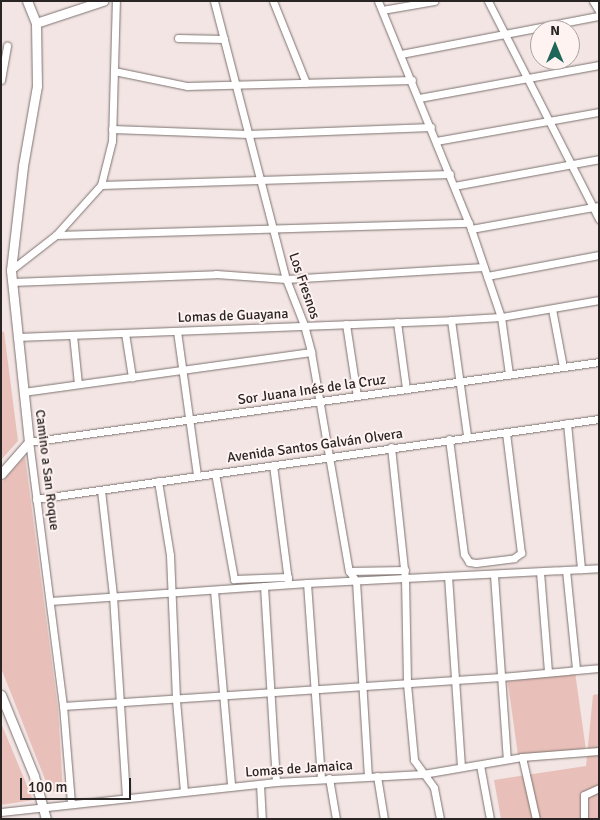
<!DOCTYPE html>
<meta charset="utf-8">
<style>
body{margin:0}
#map{position:relative;width:600px;height:820px;overflow:hidden;background:#f2e5e3;font-family:Signika,sans-serif}
div>[style]{position:absolute}
[style*='--x']{left:calc(var(--x)*1px);top:calc(var(--y)*1px);width:calc(var(--w)*1px);rotate:calc(var(--a)*1deg)}
.green>*{inset:0;background:#e8c0b9;transform-origin:0 0}
.roads{filter:drop-shadow(0 0 1px #7d7270) drop-shadow(0 0 1px #7d7270)}
.minor>*{height:7px;margin:-3.5px;padding:0 3.5px;transform-origin:3.5px;border-radius:3.5px;background:#fff}
.tertiary>*{height:9px;margin:-4.5px;padding:0 4.5px;transform-origin:4.5px;border-radius:4.5px;background:#fff}
span{translate:-50% -50%;white-space:nowrap;text-align:center;line-height:1.15;-webkit-text-stroke:4px #fef3f1;paint-order:stroke}
.street-label{font-size:14px;color:#2a2525}
.frame{position:absolute;inset:0;border:2px solid #2a2525;pointer-events:none}
.north{position:absolute;left:530px;top:20px;width:50px;height:50px;box-sizing:border-box;background:#fef3f1;border:1px solid #a9a19f;border-radius:50%;rotate:0deg;font-size:14px;font-weight:700;line-height:20px;text-align:center;color:#2a2525}
.north::after{content:'';display:block;margin:auto;width:18px;height:22px;background:#1e665a;clip-path:polygon(50% 0,100% 100%,50% 72%,0 100%)}
.scale{position:absolute;left:20px;top:778px;width:111px;height:22px;box-sizing:border-box;border:2px solid #2a2525;border-top:0;padding-left:6px;font-size:15px;line-height:18px;white-space:nowrap;color:#2a2525;-webkit-text-stroke:4px #fef3f1;paint-order:stroke}
</style>
<div id="map">
<div class="green">
<div style="clip-path:polygon(1px 331px,4px 332px,18px 441px,1px 460px)"></div>
<div style="clip-path:polygon(25px 456px,58px 709px,63px 791px,50px 792px,1px 668px,1px 483px)"></div>
<div style="left:575px;top:672px;width:77px;height:68px;rotate:82deg"></div>
<div style="clip-path:polygon(599px 694px,599px 819px,501px 819px,494px 780px,586px 766px,593px 695px)"></div>
<div style="clip-path:polygon(1px 723px,33px 800px,1px 805px)"></div>
</div>
<div class="roads">
<div class="minor">
<div style="--x:214;--y:1;--w:287;--a:75.5"></div>
<div style="--x:286;--y:279;--w:49;--a:68.6"></div>
<div style="--x:304;--y:325;--w:28;--a:75"></div>
<div style="--x:311;--y:352;--w:222;--a:80.2"></div>
<div style="--x:349;--y:571;--w:12;--a:55"></div>
<div style="--x:356;--y:581;--w:195;--a:86.5"></div>
<div style="--x:273;--y:1;--w:88;--a:68.1"></div>
<div style="--x:378;--y:1;--w:246;--a:67.8"></div>
<div style="--x:471;--y:229;--w:93;--a:71.2"></div>
<div style="--x:501;--y:317;--w:58;--a:82"></div>
<div style="--x:488;--y:1;--w:245;--a:63"></div>
<div style="--x:593;--y:1;--w:12;--a:59"></div>
<div style="--x:382;--y:10;--w:53;--a:-9.8"></div>
<div style="--x:178;--y:38;--w:46;--a:1.2"></div>
<div style="--x:401;--y:54;--w:202;--a:-10.9"></div>
<div style="--x:114;--y:71;--w:75;--a:11.6"></div>
<div style="--x:187;--y:86;--w:225;--a:-1.5"></div>
<div style="--x:1;--y:80;--w:35;--a:-80"></div>
<div style="--x:419;--y:98;--w:183;--a:-10.4"></div>
<div style="--x:112;--y:129;--w:136;--a:2.1"></div>
<div style="--x:248;--y:134;--w:183;--a:-2.2"></div>
<div style="--x:436;--y:141;--w:166;--a:-10.1"></div>
<div style="--x:101;--y:185;--w:349;--a:-1.8"></div>
<div style="--x:454;--y:186;--w:147;--a:-10.5"></div>
<div style="--x:471;--y:229;--w:130;--a:-10.2"></div>
<div style="--x:56;--y:235;--w:413;--a:-1.7"></div>
<div style="--x:11;--y:270;--w:57;--a:-37.9"></div>
<div style="--x:56;--y:235;--w:67;--a:-48"></div>
<div style="--x:101;--y:185;--w:45;--a:-76"></div>
<div style="--x:112;--y:141;--w:140;--a:-88.4"></div>
<div style="--x:487;--y:276;--w:114;--a:-10.6"></div>
<div style="--x:12;--y:282;--w:204;--a:-2.2"></div>
<div style="--x:216;--y:274;--w:70;--a:4.1"></div>
<div style="--x:286;--y:279;--w:198;--a:-3.5"></div>
<div style="--x:552;--y:309;--w:59;--a:79.3"></div>
<div style="--x:451;--y:320;--w:117;--a:82.1"></div>
<div style="--x:397;--y:322;--w:68;--a:82.3"></div>
<div style="--x:346;--y:324;--w:73;--a:81.3"></div>
<div style="--x:177;--y:331;--w:146;--a:82.1"></div>
<div style="--x:125;--y:333;--w:45;--a:81"></div>
<div style="--x:73;--y:335;--w:49;--a:84.2"></div>
<div style="--x:17;--y:337;--w:434;--a:-2.2"></div>
<div style="--x:451;--y:320;--w:50;--a:-3.4"></div>
<div style="--x:501;--y:317;--w:99;--a:-9.8"></div>
<div style="--x:23;--y:392;--w:291;--a:-7.9"></div>
<div style="--x:567;--y:423;--w:147;--a:84.5"></div>
<div style="--x:449;--y:439;--w:116;--a:82.6"></div>
<div style="--x:464;--y:554;--w:9;--a:58"></div>
<div style="--x:469;--y:562;--w:7;--a:8"></div>
<div style="--x:476;--y:563;--w:38;--a:-7"></div>
<div style="--x:514;--y:558;--w:9;--a:-36"></div>
<div style="--x:521;--y:553;--w:122;--a:-97.1"></div>
<div style="--x:391;--y:447;--w:132;--a:83.9"></div>
<div style="--x:405;--y:578;--w:106;--a:88.9"></div>
<div style="--x:407;--y:684;--w:76;--a:84.7"></div>
<div style="--x:414;--y:760;--w:34;--a:54"></div>
<div style="--x:434;--y:788;--w:32;--a:79"></div>
<div style="--x:273;--y:465;--w:117;--a:82.6"></div>
<div style="--x:215;--y:473;--w:108;--a:79.8"></div>
<div style="--x:234;--y:579;--w:54;--a:-2.1"></div>
<div style="--x:158;--y:481;--w:75;--a:80.8"></div>
<div style="--x:170;--y:555;--w:145;--a:87.6"></div>
<div style="--x:176;--y:700;--w:91;--a:85"></div>
<div style="--x:101;--y:490;--w:107;--a:83.5"></div>
<div style="--x:113;--y:596;--w:200;--a:86.3"></div>
<div style="--x:36;--y:499;--w:569;--a:-8.09"></div>
<div style="--x:566;--y:570;--w:100;--a:84.2"></div>
<div style="--x:349;--y:571;--w:56;--a:-1"></div>
<div style="--x:540;--y:572;--w:100;--a:85.4"></div>
<div style="--x:494;--y:575;--w:184;--a:86"></div>
<div style="--x:448;--y:576;--w:191;--a:86.1"></div>
<div style="--x:307;--y:583;--w:196;--a:85.9"></div>
<div style="--x:264;--y:586;--w:196;--a:86.5"></div>
<div style="--x:214;--y:590;--w:197;--a:85"></div>
<div style="--x:50;--y:601;--w:258;--a:-4"></div>
<div style="--x:307;--y:583;--w:292;--a:-2.9"></div>
<div style="--x:63;--y:706;--w:439;--a:-3.8"></div>
<div style="--x:501;--y:677;--w:98;--a:-5.2"></div>
<div style="--x:522;--y:757;--w:64;--a:77.3"></div>
<div style="--x:480;--y:765;--w:55;--a:79.5"></div>
<div style="--x:377;--y:776;--w:44;--a:80.8"></div>
<div style="--x:329;--y:778;--w:42;--a:80.3"></div>
<div style="--x:260;--y:784;--w:35;--a:87"></div>
<div style="--x:71;--y:803;--w:97;--a:-94.7"></div>
<div style="--x:63;--y:706;--w:266;--a:-97.3"></div>
<div style="--x:29;--y:442;--w:576;--a:-7.99"></div>
<div style="--x:1;--y:812;--w:277;--a:-6.2"></div>
<div style="--x:276;--y:782;--w:147;--a:-3.1"></div>
<div style="--x:423;--y:774;--w:100;--a:-9.7"></div>
<div style="--x:522;--y:757;--w:77;--a:-4.5"></div>
<div style="--x:584;--y:819;--w:24;--a:-90"></div>
<div style="--x:584;--y:795;--w:17;--a:-25"></div>
</div>
<div class="tertiary">
<div style="--x:36;--y:23;--w:71;--a:-18.2"></div>
<div style="--x:1;--y:474;--w:43;--a:-48.8"></div>
<div style="--x:29;--y:442;--w:173;--a:-96"></div>
<div style="--x:11;--y:270;--w:105;--a:-83.4"></div>
<div style="--x:23;--y:166;--w:81;--a:-80.1"></div>
<div style="--x:37;--y:86;--w:63;--a:-90.9"></div>
<div style="--x:36;--y:23;--w:24;--a:-112"></div>
<div style="--x:1;--y:695;--w:87;--a:67.8"></div>
<div style="--x:34;--y:776;--w:45;--a:74.4"></div>
</div>
</div>
<div class="street-label">
<span style="left:304px;top:286px;rotate:71deg">Los Fresnos</span>
<span style="left:233px;top:316px;rotate:-2deg">Lomas de Guayana</span>
<span style="left:312px;top:390px;rotate:-8deg">Sor Juana Inés de la Cruz</span>
<span style="left:315px;top:446px;rotate:-8deg">Avenida Santos Galván Olvera</span>
<span style="left:47px;top:470px;rotate:83deg">Camino a San Roque</span>
<span style="left:299px;top:769px;rotate:-4deg">Lomas de Jamaica</span>
</div>
<div class="frame"></div>
<div class="north">N</div>
<div class="scale">100 m</div>
</div>
